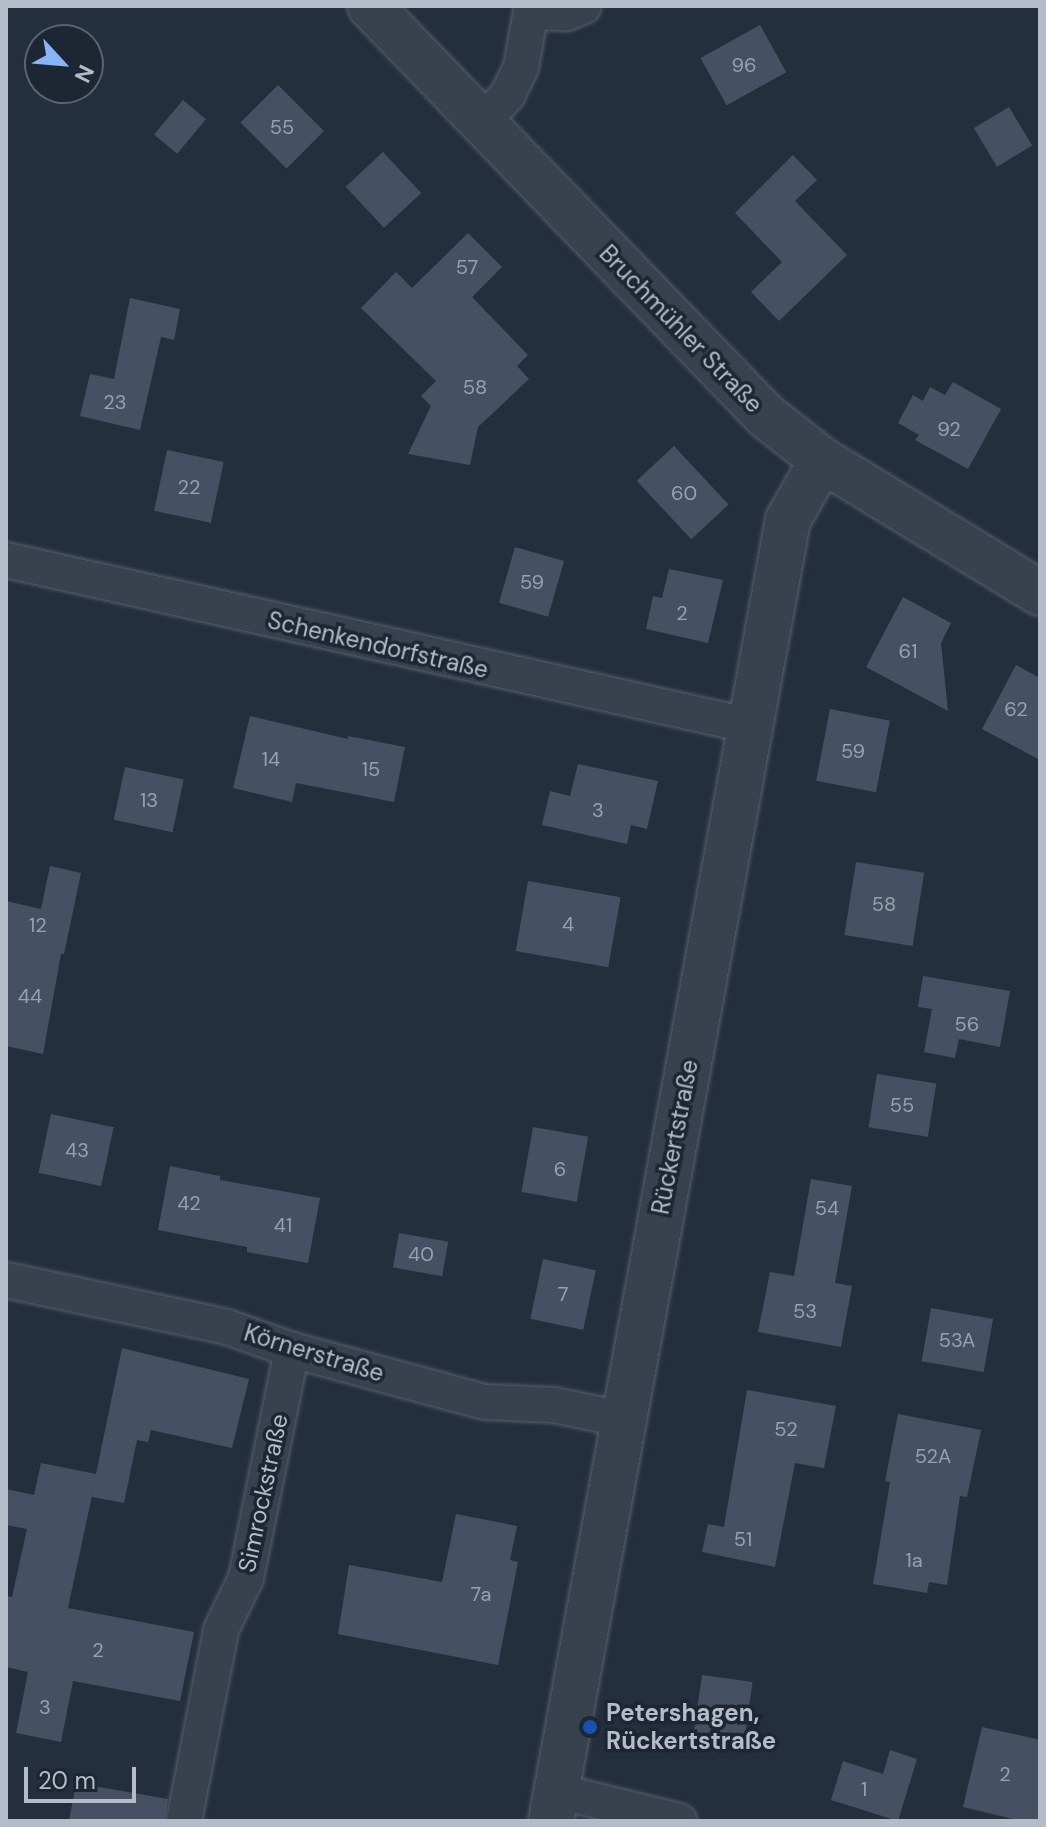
<!DOCTYPE html>
<meta charset="utf-8">
<style>
body{margin:0}
#map{position:relative;width:1046px;height:1827px;overflow:hidden;background:#242f3e;font-family:"DM Sans",sans-serif}
div>[style]{position:absolute}
[style*='--x']{left:calc(var(--x)*1px);top:calc(var(--y)*1px);width:calc(var(--w)*1px);rotate:calc(var(--a)*1deg)}
.building>*{inset:0;background:#455162;transform-origin:0 0}
.roads{filter:drop-shadow(0 0 2px #565f6c) drop-shadow(0 0 2px #565f6c)}
.minor>*{height:34px;margin:-17px;padding:0 17px;transform-origin:17px;border-radius:17px;background:#38414e}
.tertiary>*{height:44px;margin:-22px;padding:0 22px;transform-origin:22px;border-radius:22px;background:#38414e}
.dots>*{width:22px;height:22px;translate:-50% -50%;box-sizing:border-box;border:4px solid #1d2633;border-radius:50%}
span{translate:-50% -50%;white-space:nowrap;text-align:center;line-height:1.15;-webkit-text-stroke:7px #1d2633;paint-order:stroke}
.number-label{font-size:20px;color:#98a1af}
.number-label span{-webkit-text-stroke-width:0}
.street-label{font-size:24px;color:#b4bcc9}
.poi-label{font-size:24px;color:#b4bcc9;font-weight:700}
.left{translate:0 -50%;text-align:left}
.frame{position:absolute;inset:0;border:8px solid #b4bcc9;pointer-events:none}
.north{position:absolute;left:24px;top:24px;width:80px;height:80px;box-sizing:border-box;background:#1d2633;border:2px solid #59626f;border-radius:50%;rotate:116deg;font-size:22px;font-weight:700;line-height:32px;text-align:center;color:#b4bcc9}
.north::after{content:'';display:block;margin:auto;width:28px;height:36px;background:#8ab4f8;clip-path:polygon(50% 0,100% 100%,50% 72%,0 100%)}
.scale{position:absolute;left:24px;top:1767px;width:112px;height:36px;box-sizing:border-box;border:4px solid #b4bcc9;border-top:0;padding-left:10px;font-size:24px;line-height:28px;white-space:nowrap;color:#b4bcc9;-webkit-text-stroke:6px #1d2633;paint-order:stroke}
</style>
<div id="map">
<div class="building">
<div style="left:760px;top:25px;width:54px;height:68px;rotate:61deg"></div>
<div style="left:278px;top:85px;width:65px;height:53px;rotate:45deg"></div>
<div style="left:183px;top:100px;width:30px;height:45px;rotate:40deg"></div>
<div style="left:1009px;top:107px;width:45px;height:41px;rotate:59deg"></div>
<div style="left:383px;top:152px;width:56px;height:51px;rotate:47deg"></div>
<div style="clip-path:polygon(793px 155px,817px 180px,795px 201px,847px 255px,779px 321px,751px 292px,782px 262px,735px 213px)"></div>
<div style="clip-path:polygon(468px 233px,502px 267px,472px 297px,528px 355px,517px 366px,529px 379px,478px 427px,470px 465px,408px 454px,431px 406px,421px 396px,436px 381px,361px 308px,396px 272px,412px 288px)"></div>
<div style="clip-path:polygon(130px 298px,180px 309px,174px 340px,161px 337px,140px 430px,80px 416px,90px 374px,114px 379px)"></div>
<div style="clip-path:polygon(953px 382px,1001px 409px,968px 469px,915px 440px,919px 435px,898px 423px,913px 395px,923px 401px,930px 387px,945px 395px)"></div>
<div style="left:674px;top:446px;width:80px;height:51px;rotate:47deg"></div>
<div style="left:167px;top:450px;width:58px;height:62px;rotate:12deg"></div>
<div style="left:515px;top:547px;width:51px;height:58px;rotate:16deg"></div>
<div style="clip-path:polygon(669px 569px,723px 580px,708px 643px,646px 629px,653px 596px,662px 598px)"></div>
<div style="clip-path:polygon(903px 597px,951px 623px,941px 643px,948px 711px,866px 667px)"></div>
<div style="clip-path:polygon(1016px 665px,1040px 678px,1040px 760px,982px 729px)"></div>
<div style="left:830px;top:709px;width:61px;height:73px;rotate:11deg"></div>
<div style="clip-path:polygon(250px 716px,348px 739px,348px 736px,405px 747px,394px 802px,296px 783px,292px 802px,233px 788px)"></div>
<div style="clip-path:polygon(578px 764px,658px 781px,647px 829px,631px 825px,627px 844px,542px 825px,550px 791px,570px 796px)"></div>
<div style="left:125px;top:767px;width:60px;height:54px;rotate:12deg"></div>
<div style="left:856px;top:862px;width:69px;height:74px;rotate:9deg"></div>
<div style="clip-path:polygon(50px 866px,81px 873px,64px 954px,61px 954px,43px 1054px,6px 1046px,6px 901px,41px 909px)"></div>
<div style="left:528px;top:881px;width:94px;height:71px;rotate:10deg"></div>
<div style="clip-path:polygon(923px 976px,1010px 991px,1000px 1047px,959px 1039px,955px 1058px,924px 1052px,932px 1009px,918px 1007px)"></div>
<div style="left:877px;top:1074px;width:60px;height:54px;rotate:9deg"></div>
<div style="left:51px;top:1114px;width:64px;height:60px;rotate:12deg"></div>
<div style="left:533px;top:1127px;width:56px;height:66px;rotate:10deg"></div>
<div style="clip-path:polygon(170px 1166px,220px 1176px,220px 1180px,320px 1198px,308px 1263px,247px 1252px,247px 1247px,158px 1230px)"></div>
<div style="clip-path:polygon(811px 1179px,852px 1186px,835px 1283px,852px 1286px,841px 1347px,758px 1332px,770px 1272px,794px 1276px)"></div>
<div style="left:399px;top:1233px;width:50px;height:35px;rotate:10deg"></div>
<div style="left:543px;top:1259px;width:54px;height:61px;rotate:12deg"></div>
<div style="left:931px;top:1308px;width:63px;height:54px;rotate:10deg"></div>
<div style="clip-path:polygon(122px 1348px,249px 1379px,232px 1448px,151px 1430px,148px 1442px,137px 1440px,124px 1503px,92px 1497px,93px 1491px,68px 1608px,194px 1632px,180px 1701px,73px 1681px,61px 1742px,16px 1733px,28px 1672px,6px 1667px,6px 1596px,12px 1597px,27px 1529px,6px 1525px,6px 1489px,34px 1495px,41px 1463px,96px 1474px)"></div>
<div style="clip-path:polygon(747px 1390px,836px 1406px,824px 1468px,795px 1463px,775px 1567px,702px 1552px,708px 1524px,724px 1527px)"></div>
<div style="clip-path:polygon(898px 1414px,981px 1430px,967px 1497px,960px 1496px,947px 1585px,929px 1582px,927px 1593px,873px 1584px,890px 1482px,885px 1481px)"></div>
<div style="clip-path:polygon(456px 1514px,517px 1526px,510px 1560px,518px 1562px,498px 1665px,338px 1634px,349px 1565px,442px 1582px)"></div>
<div style="left:702px;top:1675px;width:51px;height:62px;rotate:8deg"></div>
<div style="clip-path:polygon(982px 1727px,1040px 1740px,1040px 1821px,1021px 1821px,963px 1807px)"></div>
<div style="clip-path:polygon(890px 1750px,917px 1759px,898px 1821px,831px 1800px,843px 1761px,883px 1774px)"></div>
<div style="clip-path:polygon(76px 1783px,168px 1799px,165px 1821px,69px 1821px)"></div>
</div>
<div class="roads">
<div class="minor">
<div style="--x:531;--y:12;--w:36;--a:2"></div>
<div style="--x:567;--y:13;--w:18;--a:-22"></div>
<div style="--x:482;--y:123;--w:39;--a:-48"></div>
<div style="--x:508;--y:94;--w:30;--a:-64"></div>
<div style="--x:521;--y:67;--w:62;--a:-79.8"></div>
<div style="--x:6;--y:560;--w:763;--a:12.56"></div>
<div style="--x:6;--y:1280;--w:226;--a:12"></div>
<div style="--x:227;--y:1327;--w:69;--a:19.5"></div>
<div style="--x:292;--y:1350;--w:200;--a:15.1"></div>
<div style="--x:485;--y:1402;--w:69;--a:2.5"></div>
<div style="--x:554;--y:1405;--w:69;--a:11.6"></div>
<div style="--x:557;--y:1791;--w:126;--a:13.8"></div>
<div style="--x:184;--y:1821;--w:195;--a:-79"></div>
<div style="--x:221;--y:1630;--w:58;--a:-64.3"></div>
<div style="--x:246;--y:1578;--w:233;--a:-78.6"></div>
</div>
<div class="tertiary">
<div style="--x:370;--y:6;--w:570;--a:46"></div>
<div style="--x:766;--y:416;--w:71;--a:38.2"></div>
<div style="--x:822;--y:460;--w:255;--a:31.4"></div>
<div style="--x:551;--y:1821;--w:1322;--a:-79.68"></div>
<div style="--x:788;--y:520;--w:69;--a:-60.5"></div>
</div>
</div>
<div class="dots">
<div style="left:590px;top:1727px;background:#1a4fb4"></div>
</div>
<div class="number-label">
<span style="left:744px;top:65px">96</span>
<span style="left:282px;top:127px">55</span>
<span style="left:467px;top:267px">57</span>
<span style="left:475px;top:387px">58</span>
<span style="left:115px;top:402px">23</span>
<span style="left:949px;top:429px">92</span>
<span style="left:189px;top:487px">22</span>
<span style="left:684px;top:493px">60</span>
<span style="left:532px;top:582px">59</span>
<span style="left:682px;top:613px">2</span>
<span style="left:908px;top:651px">61</span>
<span style="left:1016px;top:709px">62</span>
<span style="left:853px;top:751px">59</span>
<span style="left:271px;top:759px">14</span>
<span style="left:371px;top:769px">15</span>
<span style="left:149px;top:800px">13</span>
<span style="left:598px;top:810px">3</span>
<span style="left:884px;top:904px">58</span>
<span style="left:568px;top:924px">4</span>
<span style="left:38px;top:925px">12</span>
<span style="left:30px;top:996px">44</span>
<span style="left:967px;top:1024px">56</span>
<span style="left:902px;top:1105px">55</span>
<span style="left:77px;top:1150px">43</span>
<span style="left:560px;top:1169px">6</span>
<span style="left:189px;top:1203px">42</span>
<span style="left:827px;top:1208px">54</span>
<span style="left:283px;top:1225px">41</span>
<span style="left:421px;top:1254px">40</span>
<span style="left:563px;top:1294px">7</span>
<span style="left:805px;top:1311px">53</span>
<span style="left:957px;top:1340px">53A</span>
<span style="left:786px;top:1429px">52</span>
<span style="left:933px;top:1456px">52A</span>
<span style="left:743px;top:1539px">51</span>
<span style="left:914px;top:1560px">1a</span>
<span style="left:481px;top:1594px">7a</span>
<span style="left:98px;top:1650px">2</span>
<span style="left:45px;top:1707px">3</span>
<span style="left:1005px;top:1774px">2</span>
<span style="left:864px;top:1789px">1</span>
</div>
<div class="street-label">
<span style="left:681px;top:329px;rotate:46deg">Bruchmühler Straße</span>
<span style="left:378px;top:645px;rotate:13deg">Schenkendorfstraße</span>
<span style="left:675px;top:1137px;rotate:-79deg">Rückertstraße</span>
<span style="left:314px;top:1353px;rotate:17deg">Körnerstraße</span>
<span style="left:263px;top:1493px;rotate:-78deg">Simrockstraße</span>
</div>
<div class="poi-label">
<span class="left" style="left:606px;top:1727px">Petershagen,<br>Rückertstraße</span>
</div>
<div class="frame"></div>
<div class="north">N</div>
<div class="scale">20 m</div>
</div>
